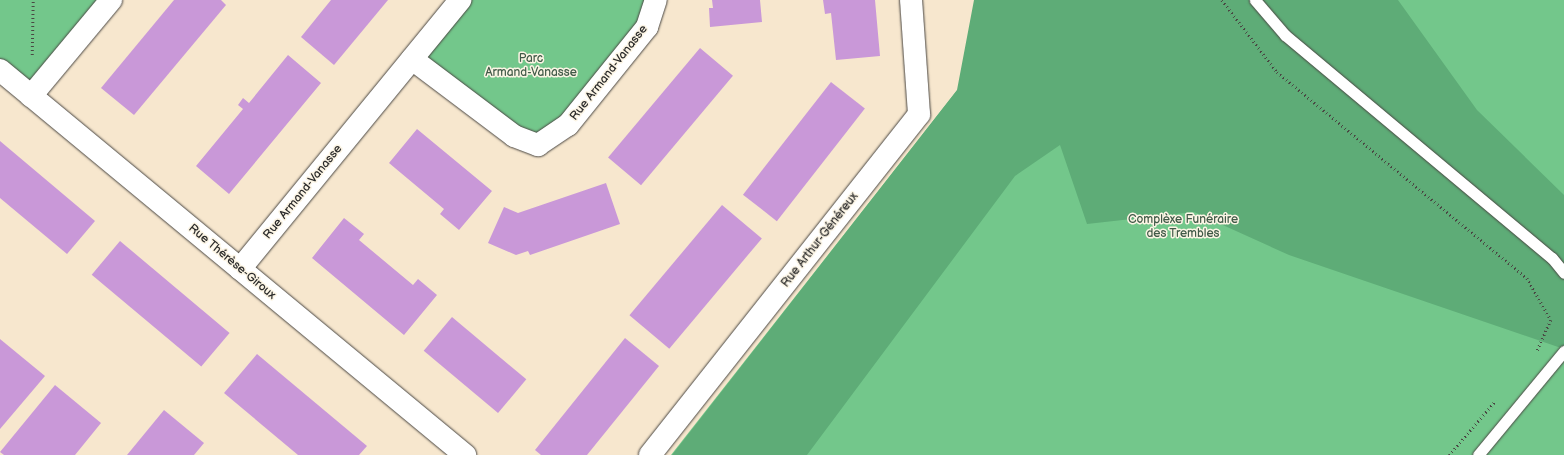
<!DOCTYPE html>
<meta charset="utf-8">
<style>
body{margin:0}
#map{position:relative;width:1564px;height:455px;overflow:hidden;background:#f7e7ce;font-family:"Balsamiq Sans",sans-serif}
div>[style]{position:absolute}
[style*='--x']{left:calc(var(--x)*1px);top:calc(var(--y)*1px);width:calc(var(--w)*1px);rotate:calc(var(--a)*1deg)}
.green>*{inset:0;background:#73c78b}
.forest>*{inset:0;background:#5eac77}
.building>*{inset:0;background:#c998d8;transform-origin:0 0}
.path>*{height:2.5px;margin-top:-1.25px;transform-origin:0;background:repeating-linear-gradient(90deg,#4a4743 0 1px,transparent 0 4px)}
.roads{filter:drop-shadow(0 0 1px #4a4743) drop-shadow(0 0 1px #4a4743)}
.lane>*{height:11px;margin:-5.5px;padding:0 5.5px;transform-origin:5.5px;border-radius:5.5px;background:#fff}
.street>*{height:22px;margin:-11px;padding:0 11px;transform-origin:11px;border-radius:11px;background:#fff}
span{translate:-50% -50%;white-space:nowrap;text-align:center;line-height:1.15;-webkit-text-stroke:3px #fcf5e5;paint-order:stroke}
.park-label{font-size:12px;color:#415a48}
.street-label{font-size:12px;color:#2b2b2b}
</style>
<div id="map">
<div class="green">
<div style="clip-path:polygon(0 0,111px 0,31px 96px,0 70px)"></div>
<div style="clip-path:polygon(460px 0,656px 0,538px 145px,412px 59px)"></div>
<div style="clip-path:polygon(1028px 0,1564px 0,1564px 455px,671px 455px)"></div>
</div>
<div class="forest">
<div style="clip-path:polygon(974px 0,1398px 0,1477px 110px,1564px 195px,1564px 349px,1289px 255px,1194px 212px,1087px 224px,1060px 145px,1015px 176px,807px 455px,672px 455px,957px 90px)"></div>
</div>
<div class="building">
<div style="clip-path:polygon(174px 0,221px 0,226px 5px,134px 115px,101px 88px)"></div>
<div style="clip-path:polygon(331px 0,388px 0,334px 65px,301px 37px)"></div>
<div style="clip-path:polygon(712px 0,760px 0,762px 22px,710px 27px,709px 8px,713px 8px)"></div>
<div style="clip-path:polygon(823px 0,875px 0,880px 56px,836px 60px,831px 13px,825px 14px)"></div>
<div style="left:700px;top:48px;width:43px;height:143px;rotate:40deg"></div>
<div style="clip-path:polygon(288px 55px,321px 83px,229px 194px,196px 166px,243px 109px,238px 105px,243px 98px,249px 103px)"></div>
<div style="left:831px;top:82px;width:43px;height:143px;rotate:38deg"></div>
<div style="clip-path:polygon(417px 129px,492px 191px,459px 230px,440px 214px,444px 209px,389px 163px)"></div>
<div style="clip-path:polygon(0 141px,95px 221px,67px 254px,0 198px)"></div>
<div style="clip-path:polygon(606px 183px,620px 224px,530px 255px,528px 251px,516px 255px,488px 243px,504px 207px,518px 213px)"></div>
<div style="left:722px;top:205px;width:52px;height:144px;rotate:40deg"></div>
<div style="clip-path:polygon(344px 218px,364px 234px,359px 240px,413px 285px,418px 279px,437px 295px,404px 335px,312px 258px)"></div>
<div style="left:120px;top:241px;width:143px;height:44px;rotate:40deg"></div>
<div style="left:452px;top:317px;width:97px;height:44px;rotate:40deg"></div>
<div style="clip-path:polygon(625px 338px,659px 366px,587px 455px,541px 455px,535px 450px)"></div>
<div style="clip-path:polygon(0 339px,45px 376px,0 429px)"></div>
<div style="clip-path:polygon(257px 354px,367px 446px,359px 455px,298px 455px,224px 393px)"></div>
<div style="clip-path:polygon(55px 385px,101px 423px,75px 455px,4px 455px,0 452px)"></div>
<div style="clip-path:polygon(164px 410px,204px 443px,194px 455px,127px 455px)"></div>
</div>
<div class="path">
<div style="--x:1222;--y:0;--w:91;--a:52.6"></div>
<div style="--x:1277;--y:72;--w:324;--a:39.5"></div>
<div style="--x:1527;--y:278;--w:48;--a:60.3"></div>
<div style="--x:1551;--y:320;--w:35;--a:114"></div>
<div style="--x:32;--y:55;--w:55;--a:-89"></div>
<div style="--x:1449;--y:455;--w:72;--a:-49.5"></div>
</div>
<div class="roads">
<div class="lane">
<div style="--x:1255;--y:0;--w:46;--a:49.4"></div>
<div style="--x:1285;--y:35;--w:348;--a:39.9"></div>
<div style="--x:1552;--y:258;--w:19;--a:51"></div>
<div style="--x:1478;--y:455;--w:135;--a:-50.4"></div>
</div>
<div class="street">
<div style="--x:412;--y:59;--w:128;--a:37"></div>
<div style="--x:514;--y:136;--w:26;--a:21"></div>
<div style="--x:538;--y:145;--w:36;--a:-34"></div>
<div style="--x:568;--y:125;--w:126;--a:-51.1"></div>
<div style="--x:647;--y:27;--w:28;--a:-72"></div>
<div style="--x:0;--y:70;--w:604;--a:39.62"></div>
<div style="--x:31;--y:96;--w:125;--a:-50.2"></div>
<div style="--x:240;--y:269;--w:348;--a:-50.7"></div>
<div style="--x:650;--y:455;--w:434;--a:-51.7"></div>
<div style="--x:919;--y:114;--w:114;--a:-94"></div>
</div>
</div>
<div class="park-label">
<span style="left:531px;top:66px">Parc<br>Armand-Vanasse</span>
<span style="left:1183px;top:227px">Complèxe Funéraire<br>des Trembles</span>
</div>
<div class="street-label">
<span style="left:609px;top:73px;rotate:-52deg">Rue Armand-Vanasse</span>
<span style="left:303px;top:192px;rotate:-51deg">Rue Armand-Vanasse</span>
<span style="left:820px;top:240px;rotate:-52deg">Rue Arthur-Généreux</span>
<span style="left:232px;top:262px;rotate:40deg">Rue Thérèse-Giroux</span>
</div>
</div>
